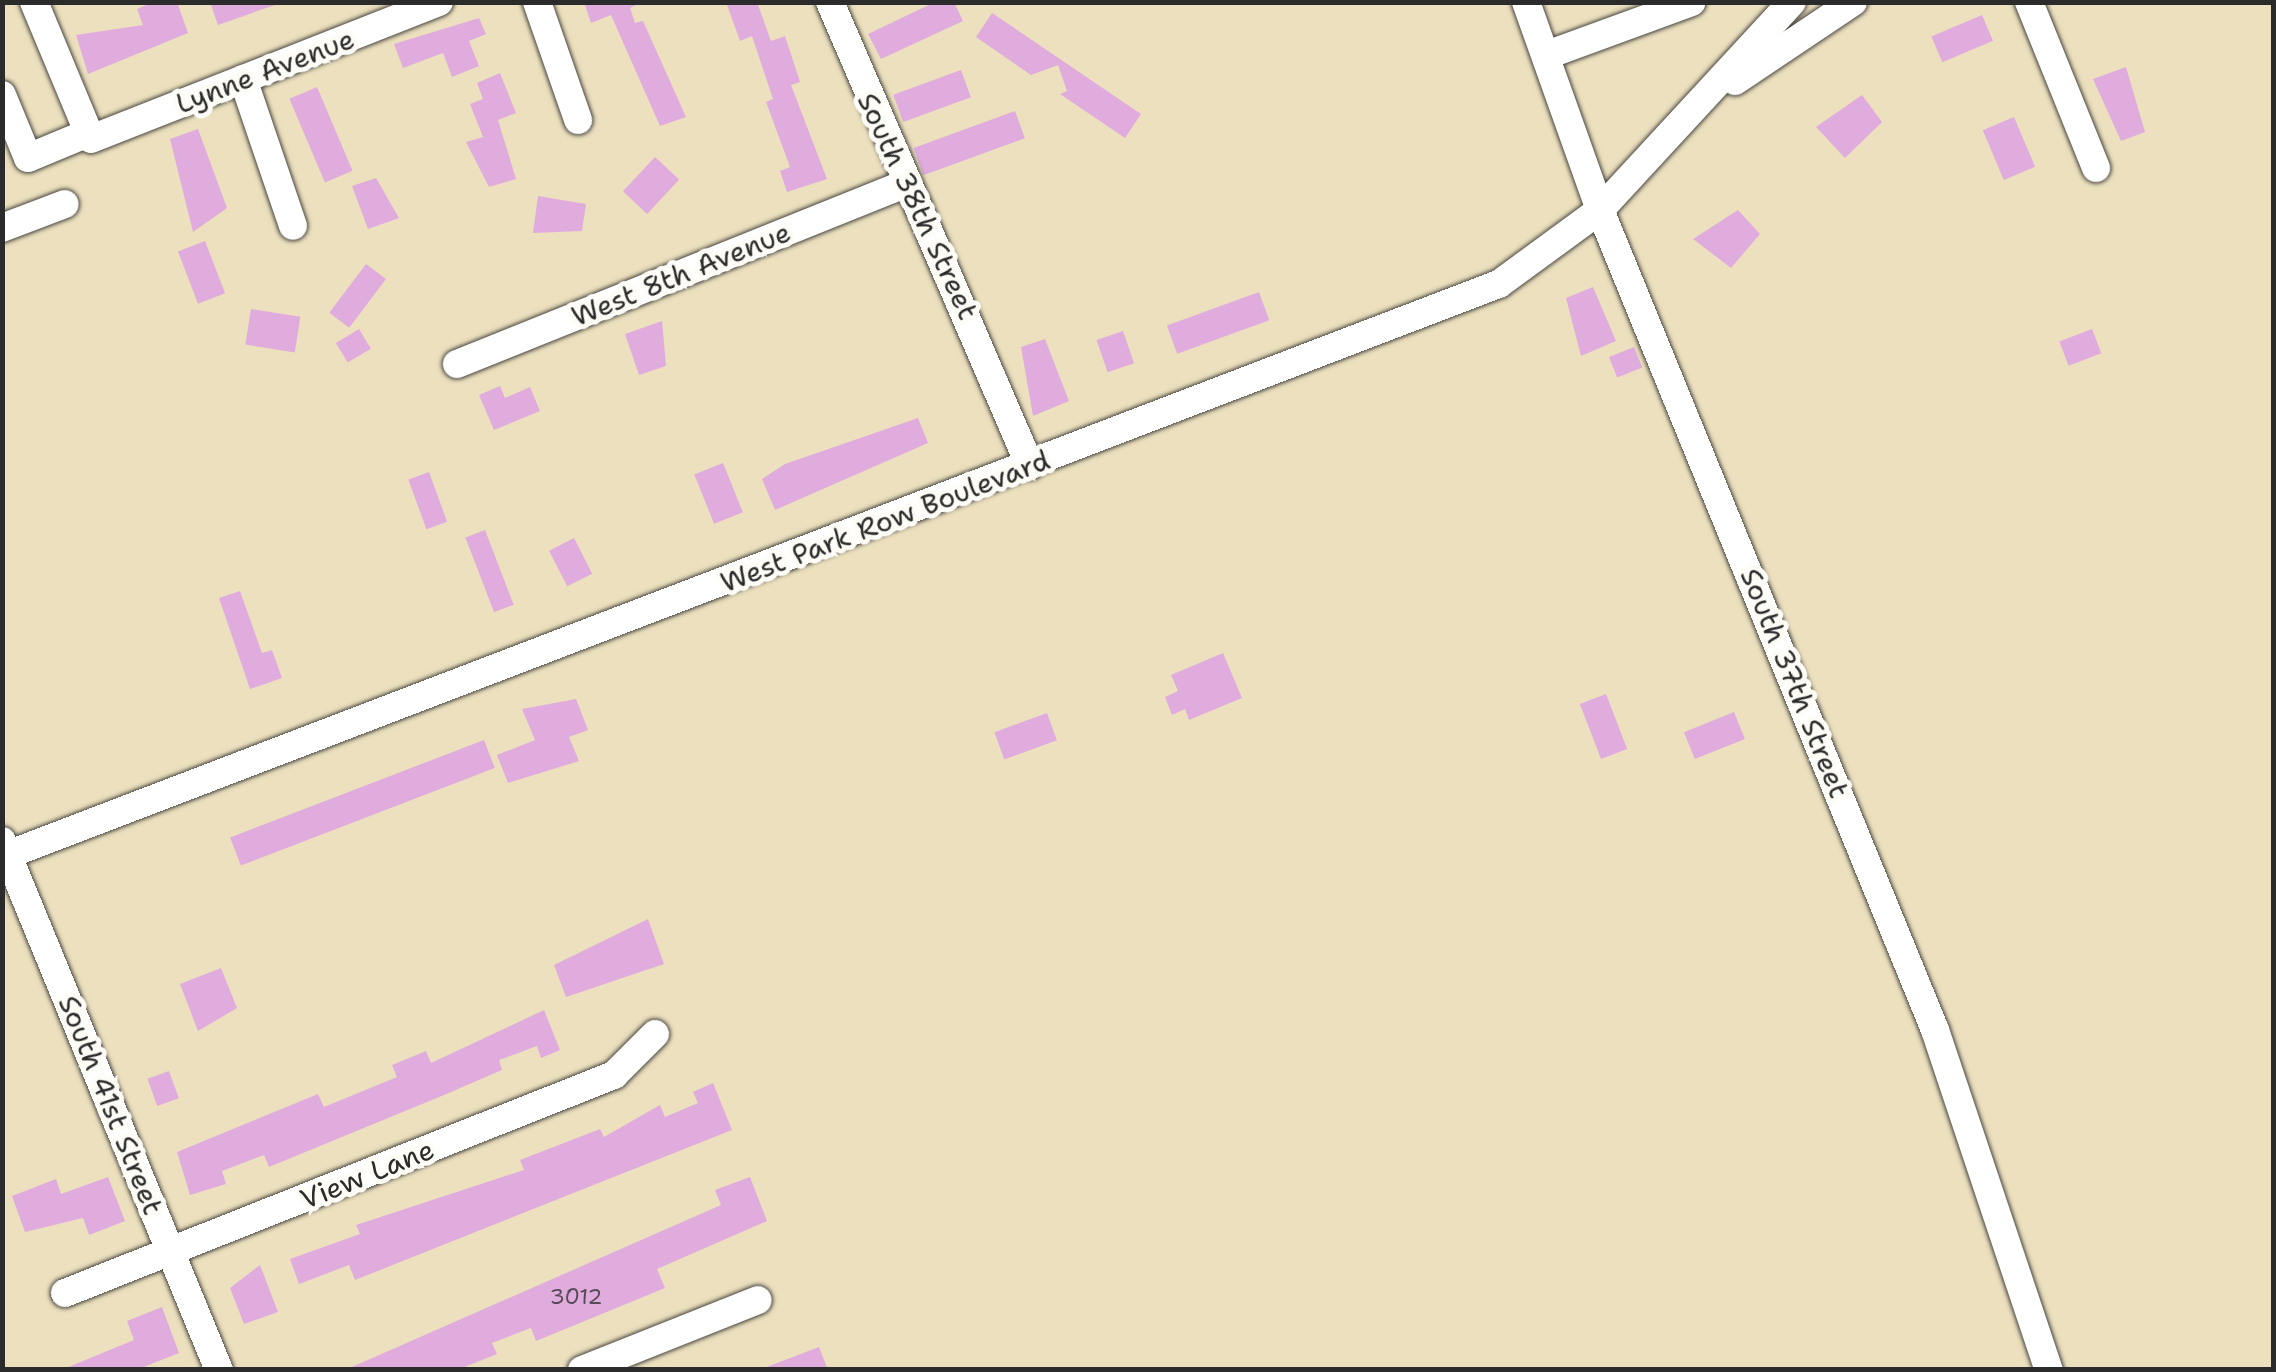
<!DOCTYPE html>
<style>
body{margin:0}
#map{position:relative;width:2276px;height:1372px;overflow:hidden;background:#ece0be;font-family:"Shantell Sans",sans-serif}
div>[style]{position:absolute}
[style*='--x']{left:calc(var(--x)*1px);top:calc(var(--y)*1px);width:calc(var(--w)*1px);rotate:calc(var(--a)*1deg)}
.building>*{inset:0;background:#e0acde;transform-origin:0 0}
.roads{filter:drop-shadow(0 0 2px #484641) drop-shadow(0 0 2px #484641)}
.minor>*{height:28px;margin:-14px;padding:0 14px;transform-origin:14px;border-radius:14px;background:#fff}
span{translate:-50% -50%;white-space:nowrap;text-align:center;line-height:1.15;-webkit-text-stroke:10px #fdfcf7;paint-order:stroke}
.number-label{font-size:22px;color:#584b58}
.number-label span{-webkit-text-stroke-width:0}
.street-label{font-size:28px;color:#2b2b2b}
.frame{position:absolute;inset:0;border:5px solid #2b2b2b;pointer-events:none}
</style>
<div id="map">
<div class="building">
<div style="clip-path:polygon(154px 2px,177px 2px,188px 33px,88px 74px,76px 35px,143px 25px,137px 9px)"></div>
<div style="clip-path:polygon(210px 2px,274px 2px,275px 5px,218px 25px)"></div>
<div style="clip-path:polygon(584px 2px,641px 2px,630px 8px,635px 23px,643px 21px,686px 117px,660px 126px,611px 15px,591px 23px)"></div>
<div style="clip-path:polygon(726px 2px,757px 2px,771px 41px,785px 36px,800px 82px,791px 85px,827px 179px,787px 192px,780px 171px,790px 167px,766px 102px,773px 99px,752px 36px,740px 41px)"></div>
<div style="clip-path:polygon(935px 2px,954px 2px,963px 21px,881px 59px,868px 34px)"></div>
<div style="clip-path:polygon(992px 13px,1141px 114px,1125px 138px,1060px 94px,1067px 91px,1058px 65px,1031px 75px,976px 37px)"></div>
<div style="left:1982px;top:15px;width:28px;height:55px;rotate:67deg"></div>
<div style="clip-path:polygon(479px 18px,486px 34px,469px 41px,479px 66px,452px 77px,443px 53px,403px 68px,394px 44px)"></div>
<div style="clip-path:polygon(2126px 67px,2145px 132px,2121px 141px,2093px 79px)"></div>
<div style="left:961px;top:70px;width:29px;height:72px;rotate:70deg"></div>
<div style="clip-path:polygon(500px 73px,516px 113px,498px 120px,516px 179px,489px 187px,466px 142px,483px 137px,470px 104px,483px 99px,477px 83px)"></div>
<div style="left:317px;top:87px;width:91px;height:30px;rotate:67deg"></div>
<div style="clip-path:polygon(1862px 95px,1882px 122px,1845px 158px,1816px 127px)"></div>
<div style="left:1015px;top:111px;width:29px;height:108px;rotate:70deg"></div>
<div style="left:2014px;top:117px;width:54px;height:34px;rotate:67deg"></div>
<div style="clip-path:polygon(198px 129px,227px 208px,193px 232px,170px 139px)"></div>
<div style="left:655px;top:157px;width:33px;height:47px;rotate:43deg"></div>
<div style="clip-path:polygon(376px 178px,399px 218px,368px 229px,352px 186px)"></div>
<div style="clip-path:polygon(538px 196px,586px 204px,582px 231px,533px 233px)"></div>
<div style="clip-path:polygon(1738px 210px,1760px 234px,1731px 268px,1693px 239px)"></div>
<div style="left:205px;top:241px;width:56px;height:29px;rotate:69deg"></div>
<div style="left:366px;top:264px;width:25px;height:61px;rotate:37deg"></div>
<div style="clip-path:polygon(1593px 287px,1616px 341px,1581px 356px,1566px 298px)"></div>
<div style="left:1259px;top:292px;width:30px;height:98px;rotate:70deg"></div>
<div style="left:251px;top:309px;width:50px;height:36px;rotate:9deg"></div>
<div style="clip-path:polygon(662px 321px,666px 366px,639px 375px,625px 334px)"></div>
<div style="left:359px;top:329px;width:23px;height:27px;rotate:59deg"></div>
<div style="left:2092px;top:329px;width:26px;height:35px;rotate:69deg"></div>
<div style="left:1123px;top:331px;width:34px;height:28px;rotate:71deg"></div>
<div style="clip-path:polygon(1045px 339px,1069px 401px,1033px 416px,1021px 347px)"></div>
<div style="left:1634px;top:347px;width:22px;height:27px;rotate:68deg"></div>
<div style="clip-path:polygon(500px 386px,505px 398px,530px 387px,540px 411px,494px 430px,479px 395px)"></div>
<div style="clip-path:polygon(918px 418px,928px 443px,775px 510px,762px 479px,785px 464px)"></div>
<div style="left:723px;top:463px;width:53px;height:31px;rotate:68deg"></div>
<div style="left:429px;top:472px;width:53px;height:22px;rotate:70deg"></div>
<div style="left:485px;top:530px;width:80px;height:21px;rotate:69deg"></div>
<div style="left:574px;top:538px;width:40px;height:28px;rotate:63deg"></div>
<div style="clip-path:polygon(240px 591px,262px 653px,272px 650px,282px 678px,250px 689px,219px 598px)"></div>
<div style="clip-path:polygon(1223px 653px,1242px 698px,1189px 720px,1185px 709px,1172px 715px,1165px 697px,1178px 691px,1171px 675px)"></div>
<div style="left:1606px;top:694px;width:59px;height:28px;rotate:69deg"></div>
<div style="clip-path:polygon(576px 699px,588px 730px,569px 737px,579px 761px,508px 783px,497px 755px,535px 740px,522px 709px)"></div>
<div style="left:1734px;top:712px;width:29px;height:54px;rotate:68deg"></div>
<div style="left:1047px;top:713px;width:29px;height:56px;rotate:70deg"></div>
<div style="left:484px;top:740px;width:30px;height:272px;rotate:69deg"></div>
<div style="clip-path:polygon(648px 919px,664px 964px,566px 997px,554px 965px)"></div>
<div style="clip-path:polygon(221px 968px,237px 1008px,198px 1031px,180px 984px)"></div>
<div style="clip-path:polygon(544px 1010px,560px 1050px,541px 1058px,537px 1046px,499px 1060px,502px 1070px,444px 1095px,269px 1167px,264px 1155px,222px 1171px,226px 1184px,190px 1195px,177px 1152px,318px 1094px,324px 1107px,397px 1077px,392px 1065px,426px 1051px,431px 1063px)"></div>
<div style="left:169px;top:1071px;width:29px;height:23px;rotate:70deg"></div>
<div style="clip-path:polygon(713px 1083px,732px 1130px,355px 1280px,349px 1265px,299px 1284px,290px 1259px,360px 1234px,356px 1225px,524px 1170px,520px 1160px,600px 1129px,604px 1137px,660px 1105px,665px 1117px,698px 1103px,693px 1092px)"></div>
<div style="clip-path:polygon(108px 1177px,125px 1221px,89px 1235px,83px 1218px,25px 1232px,12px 1196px,56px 1179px,61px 1194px)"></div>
<div style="clip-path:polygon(750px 1177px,767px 1221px,657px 1269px,665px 1288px,536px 1341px,531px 1328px,492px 1343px,497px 1354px,457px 1370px,345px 1370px,721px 1205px,715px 1190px)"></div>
<div style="clip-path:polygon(260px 1265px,278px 1312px,244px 1324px,230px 1288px)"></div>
<div style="clip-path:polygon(162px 1307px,179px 1353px,136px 1370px,61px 1370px,134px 1340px,127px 1321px)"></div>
<div style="clip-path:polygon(819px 1347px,828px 1370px,764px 1370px,764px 1368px)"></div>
</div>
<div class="roads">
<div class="minor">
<div style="--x:34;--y:2;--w:148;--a:67.4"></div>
<div style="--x:91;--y:139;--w:374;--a:-21.5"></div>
<div style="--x:537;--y:2;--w:125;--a:70.8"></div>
<div style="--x:830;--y:2;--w:505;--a:66.68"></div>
<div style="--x:1526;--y:2;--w:221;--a:70.4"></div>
<div style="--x:1600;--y:210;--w:886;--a:67.78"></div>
<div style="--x:1935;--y:1030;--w:359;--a:71.5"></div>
<div style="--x:2029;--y:2;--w:179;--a:68"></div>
<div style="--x:1547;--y:55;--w:154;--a:-20.1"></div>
<div style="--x:243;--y:79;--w:155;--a:71.2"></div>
<div style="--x:1735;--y:81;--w:142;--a:-33.8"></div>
<div style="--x:2;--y:95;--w:68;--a:67.6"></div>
<div style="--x:28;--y:158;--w:65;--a:-22.6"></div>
<div style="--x:2;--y:228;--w:67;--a:-20.9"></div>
<div style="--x:457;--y:364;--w:482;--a:-21.9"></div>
<div style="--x:2;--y:841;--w:572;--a:67.7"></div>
<div style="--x:2;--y:857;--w:1603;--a:-20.95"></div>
<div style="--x:1499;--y:284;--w:125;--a:-36.2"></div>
<div style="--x:1600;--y:210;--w:283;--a:-47.3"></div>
<div style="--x:65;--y:1293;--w:591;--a:-21.66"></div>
<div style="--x:614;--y:1075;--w:58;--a:-45"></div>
<div style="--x:582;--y:1370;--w:189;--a:-21.7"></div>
</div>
</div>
<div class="number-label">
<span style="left:576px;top:1297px">3012</span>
</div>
<div class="street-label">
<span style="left:265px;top:71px;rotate:-21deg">Lynne Avenue</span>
<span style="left:918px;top:206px;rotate:65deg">South 38th Street</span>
<span style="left:681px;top:274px;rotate:-22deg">West 8th Avenue</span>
<span style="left:885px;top:521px;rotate:-21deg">West Park Row Boulevard</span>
<span style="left:1795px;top:683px;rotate:68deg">South 37th Street</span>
<span style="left:111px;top:1105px;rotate:68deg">South 41st Street</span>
<span style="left:367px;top:1174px;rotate:-22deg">View Lane</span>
</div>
<div class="frame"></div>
</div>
